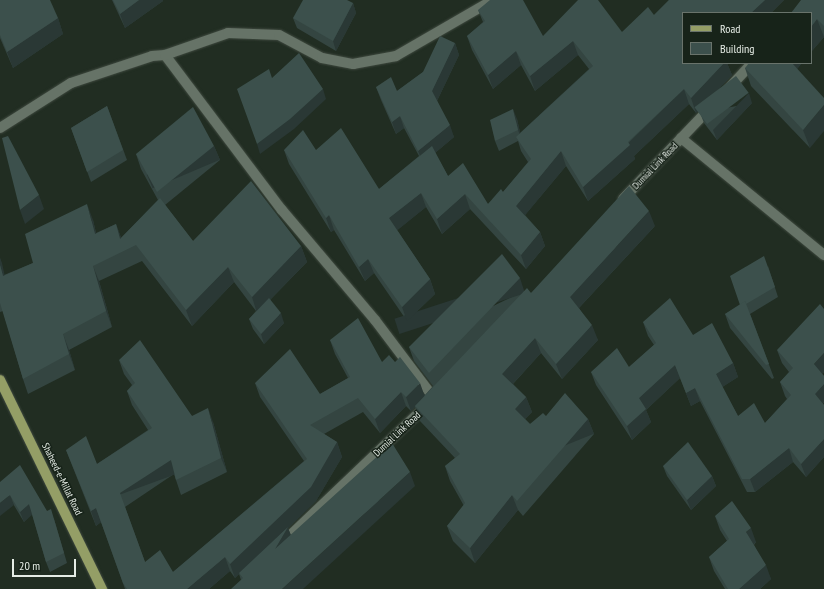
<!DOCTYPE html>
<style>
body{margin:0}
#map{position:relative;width:824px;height:589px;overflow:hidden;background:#212d22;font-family:"PT Sans Narrow",sans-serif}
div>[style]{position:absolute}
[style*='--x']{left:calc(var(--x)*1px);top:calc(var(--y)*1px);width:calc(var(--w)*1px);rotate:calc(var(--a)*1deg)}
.roads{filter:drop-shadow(0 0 1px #3f493f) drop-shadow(0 0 1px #3f493f)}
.minor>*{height:10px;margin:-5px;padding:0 5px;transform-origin:5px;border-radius:5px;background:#667367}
.major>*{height:10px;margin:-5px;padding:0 5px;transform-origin:5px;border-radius:5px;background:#949e66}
.wall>*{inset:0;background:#344541}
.shaded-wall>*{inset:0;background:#2a3835;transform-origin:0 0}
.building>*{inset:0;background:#3c504c;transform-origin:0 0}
span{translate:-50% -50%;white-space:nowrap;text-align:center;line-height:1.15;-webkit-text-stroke:3px #172319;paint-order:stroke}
.street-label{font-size:10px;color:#e5ece5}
.legend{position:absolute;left:682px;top:12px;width:130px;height:52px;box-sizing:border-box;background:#172319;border:1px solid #69736b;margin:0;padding:5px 7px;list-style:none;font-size:12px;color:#e5ece5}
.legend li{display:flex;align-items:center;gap:8px;height:20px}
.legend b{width:20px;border:1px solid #69736b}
.scale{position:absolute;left:12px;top:559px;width:64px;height:18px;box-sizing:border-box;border:2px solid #e5ece5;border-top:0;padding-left:5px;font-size:12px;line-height:14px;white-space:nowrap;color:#e5ece5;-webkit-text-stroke:3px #172319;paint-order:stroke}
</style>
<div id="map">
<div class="roads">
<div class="minor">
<div style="--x:165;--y:55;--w:194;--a:53"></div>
<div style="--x:282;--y:210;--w:144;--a:49.8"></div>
<div style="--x:375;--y:320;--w:98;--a:52.9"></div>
<div style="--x:729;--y:88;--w:34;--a:-47"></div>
<div style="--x:0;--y:128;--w:84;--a:-32.4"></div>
<div style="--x:71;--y:83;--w:85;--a:-18.4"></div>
<div style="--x:152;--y:56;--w:13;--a:-4"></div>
<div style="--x:165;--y:55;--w:67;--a:-19.2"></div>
<div style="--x:228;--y:33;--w:51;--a:2.2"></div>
<div style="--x:279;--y:35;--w:49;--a:28.1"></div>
<div style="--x:322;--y:58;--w:32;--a:11"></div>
<div style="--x:353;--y:64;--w:44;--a:-10.5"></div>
<div style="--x:396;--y:56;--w:112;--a:-30"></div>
<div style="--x:681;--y:138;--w:185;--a:39.3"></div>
<div style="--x:623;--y:199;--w:127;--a:-46.3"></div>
<div style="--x:282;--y:543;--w:200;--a:-43.6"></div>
</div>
<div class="major">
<div style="--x:0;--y:380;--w:233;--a:64"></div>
</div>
</div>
<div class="wall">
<div style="clip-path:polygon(0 0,58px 18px,63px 34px,13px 68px,0 38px)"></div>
<div style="clip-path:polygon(112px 0,163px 0,163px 1px,125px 28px)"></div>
<div style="clip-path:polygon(669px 0,784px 0,771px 13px,683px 63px,727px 63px,732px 75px,696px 113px,689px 104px,634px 156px,635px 159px,588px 201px,566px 166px,525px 215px,540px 232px,545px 246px,526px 269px,470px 209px,442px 234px,426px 207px,397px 230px,430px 279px,435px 294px,407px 321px,374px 273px,365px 281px,334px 230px,331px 232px,289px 164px,284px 150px,316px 150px,379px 189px,419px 156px,404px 128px,396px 134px,381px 100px,376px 87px,397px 91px,423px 72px,455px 43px,459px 55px,437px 101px,454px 137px,435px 153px,448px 176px,488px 204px,503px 192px,528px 162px,521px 151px,518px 141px,499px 151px,495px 141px,517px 119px,520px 133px,589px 69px,578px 55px,535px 91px,521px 65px,493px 89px,472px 50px,467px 36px,483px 22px,478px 10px,543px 36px,622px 32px,654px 15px)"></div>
<div style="clip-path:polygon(824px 0,824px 37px,811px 52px,811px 13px)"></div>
<div style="clip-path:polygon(353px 3px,356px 13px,336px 51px,297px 28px,293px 18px)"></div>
<div style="clip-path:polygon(802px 63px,797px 69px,810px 148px,751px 86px,745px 68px)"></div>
<div style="clip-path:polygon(752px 103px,717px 140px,704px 123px,700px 113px)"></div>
<div style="clip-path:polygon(107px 106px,127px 160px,91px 182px,71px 128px)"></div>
<div style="clip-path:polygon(214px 146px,220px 160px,165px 205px,193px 241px,301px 246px,307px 262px,270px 300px,284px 323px,264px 344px,253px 329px,249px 319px,256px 311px,234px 282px,192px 326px,142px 261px,99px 281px,112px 327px,69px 350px,75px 370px,28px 394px,23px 379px,3px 311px,0 312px,0 258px,4px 275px,33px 263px,93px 220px,96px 233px,116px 224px,121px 238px,158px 200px,141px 169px,136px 154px)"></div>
<div style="clip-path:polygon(655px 226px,579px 308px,598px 340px,562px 379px,541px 353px,513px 384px,526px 397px,532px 412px,525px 419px,530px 424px,546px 416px,588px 419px,594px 434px,523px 516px,518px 510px,475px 563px,453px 541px,447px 526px,464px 506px,450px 481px,445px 466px,455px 458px,420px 421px,415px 407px,411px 411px,406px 406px,380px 433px,363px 412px,324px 434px,337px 442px,342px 457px,316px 501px,288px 528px,291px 535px,415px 486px,241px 580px,239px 574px,235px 578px,230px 571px,209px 589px,125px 589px,101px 522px,96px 526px,66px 450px,97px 464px,148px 430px,132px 405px,127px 391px,132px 385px,124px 374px,119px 360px,192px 416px,213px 422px,227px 472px,181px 495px,174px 474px,125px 507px,145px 562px,173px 572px,304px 461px,260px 397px,255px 383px,320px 394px,348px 378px,335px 354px,330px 340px,382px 362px,395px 362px,425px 395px,433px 386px,414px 361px,409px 347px,524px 291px,531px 293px)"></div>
<div style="clip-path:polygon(768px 266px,778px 297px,750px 314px,774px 378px,772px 379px,730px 328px,725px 314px,740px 305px)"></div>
<div style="clip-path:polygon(643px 322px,693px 335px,733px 363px,738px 377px,722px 387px,738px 416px,765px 423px,787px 399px,785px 396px,780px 382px,789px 372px,782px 363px,777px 350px,824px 372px,822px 374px,824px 376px,824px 402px,823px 404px,824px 405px,824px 457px,806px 477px,793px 462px,755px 492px,747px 492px,700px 401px,691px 406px,680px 378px,646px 410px,651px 422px,632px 440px,596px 385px,591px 372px,629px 367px,654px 345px,648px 336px)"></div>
<div style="clip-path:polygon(663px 466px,712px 476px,716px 486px,691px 510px,667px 476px)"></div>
<div style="clip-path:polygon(0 482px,47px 511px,54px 519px,67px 563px,50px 572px,46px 562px,32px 514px,24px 522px)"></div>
<div style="clip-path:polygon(715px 516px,756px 542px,754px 545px,771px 579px,760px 589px,725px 589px,714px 571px,709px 557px,727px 541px,720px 530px)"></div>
</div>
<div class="shaded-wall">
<div style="clip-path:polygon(139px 0,163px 0,163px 1px,125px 28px,120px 14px)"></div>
<div style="clip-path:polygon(765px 0,784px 0,771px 13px,751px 13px)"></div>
<div style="clip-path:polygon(353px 3px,356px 13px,336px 51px,333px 41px)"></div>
<div style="clip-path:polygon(58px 18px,63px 34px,13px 68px,7px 52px)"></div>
<div style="clip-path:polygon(817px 19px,824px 37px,811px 52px,811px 27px)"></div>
<div style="clip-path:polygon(573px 41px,578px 55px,535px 91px,530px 76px)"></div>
<div style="clip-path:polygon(455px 43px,459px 55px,436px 103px,432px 91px)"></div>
<div style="clip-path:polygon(516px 51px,521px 65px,493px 89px,488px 75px)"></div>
<div style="clip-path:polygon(724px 63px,727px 63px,732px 75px,696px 113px,691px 98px)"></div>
<div style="clip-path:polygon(788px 63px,802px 63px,792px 75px)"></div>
<div style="clip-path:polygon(323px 89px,326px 99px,294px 129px,260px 154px,257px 144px)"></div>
<div style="clip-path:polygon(684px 89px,689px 104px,634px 156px,635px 159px,588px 201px,583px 187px)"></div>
<div style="clip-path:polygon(749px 93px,752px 103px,717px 140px,713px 130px)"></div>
<div style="clip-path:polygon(824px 105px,824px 131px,810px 148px,803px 130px)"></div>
<div style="clip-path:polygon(513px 109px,517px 119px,522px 140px,518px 130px)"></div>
<div style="clip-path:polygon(400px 116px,404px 128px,396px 134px,392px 122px)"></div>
<div style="clip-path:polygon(450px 125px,454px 137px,423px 163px,418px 151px)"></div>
<div style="left:214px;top:146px;width:15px;height:73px;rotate:67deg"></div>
<div style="clip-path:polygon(561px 151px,566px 166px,521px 220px,516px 206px)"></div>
<div style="clip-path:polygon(421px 193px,426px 207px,394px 233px,389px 218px)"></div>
<div style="clip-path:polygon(465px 194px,470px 209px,442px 234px,437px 219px)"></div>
<div style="clip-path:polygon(39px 195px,44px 209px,25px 224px,20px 210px)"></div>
<div style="clip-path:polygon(87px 204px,93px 220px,100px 250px,95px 234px)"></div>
<div style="clip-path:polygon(649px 211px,655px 226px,575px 312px,570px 297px)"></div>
<div style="clip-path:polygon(329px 215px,334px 230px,331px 232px,326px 218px)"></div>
<div style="clip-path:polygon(116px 224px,122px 240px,120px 239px)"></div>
<div style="clip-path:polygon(540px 232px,545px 246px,526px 269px,521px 255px)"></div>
<div style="clip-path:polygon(301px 246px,307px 262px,257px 313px,252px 297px)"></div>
<div style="clip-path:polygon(0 258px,2px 263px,8px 291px,3px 276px,0 265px)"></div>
<div style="clip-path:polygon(368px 259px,374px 273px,365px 281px,359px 267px)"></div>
<div style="clip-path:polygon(93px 266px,99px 281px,112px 327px,106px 311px)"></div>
<div style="clip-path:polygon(228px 267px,234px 282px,192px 326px,186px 310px)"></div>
<div style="left:520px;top:278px;width:16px;height:132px;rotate:72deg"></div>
<div style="clip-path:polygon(430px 279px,435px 294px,407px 321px,402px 307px)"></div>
<div style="clip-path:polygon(281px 313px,284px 323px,264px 344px,261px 334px)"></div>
<div style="clip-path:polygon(592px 325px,598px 340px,562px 379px,556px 364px)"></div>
<div style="clip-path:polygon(63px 334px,69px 350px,75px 370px,69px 354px)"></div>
<div style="clip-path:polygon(535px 338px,541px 353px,508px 389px,502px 374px)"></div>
<div style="clip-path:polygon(824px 353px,824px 372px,819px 377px,814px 364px)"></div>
<div style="clip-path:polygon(733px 363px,738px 377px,721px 388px,716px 374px)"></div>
<div style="clip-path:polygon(675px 365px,680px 378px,646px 410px,651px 422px,632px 440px,627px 426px,639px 398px)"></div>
<div style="clip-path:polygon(420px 383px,425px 397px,415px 406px,415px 407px,411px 411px,406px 397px)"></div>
<div style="clip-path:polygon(824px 384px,824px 402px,819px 407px,815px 394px)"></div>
<div style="clip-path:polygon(695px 388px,700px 401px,691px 406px,686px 393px)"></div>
<div style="clip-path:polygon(401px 392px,406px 406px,380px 433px,375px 419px)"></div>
<div style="clip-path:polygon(526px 397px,532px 412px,520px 424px,515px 409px)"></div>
<div style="clip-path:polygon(208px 408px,213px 422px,227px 472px,221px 458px)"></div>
<div style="left:588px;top:419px;width:16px;height:108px;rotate:68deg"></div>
<div style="clip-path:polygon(824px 439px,824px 457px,806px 477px,801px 464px)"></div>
<div style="clip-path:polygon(337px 442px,342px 457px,316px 501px,288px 528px,293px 541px,275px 549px,286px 529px,235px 578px,230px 564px)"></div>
<div style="clip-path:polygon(789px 448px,793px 462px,755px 492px,750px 479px)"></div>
<div style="left:171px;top:460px;width:15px;height:61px;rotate:70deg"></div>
<div style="clip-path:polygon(410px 472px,415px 486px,303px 589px,282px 589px)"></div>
<div style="clip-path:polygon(712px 476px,716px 486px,691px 510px,687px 500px)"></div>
<div style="clip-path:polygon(10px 495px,14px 505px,0 516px,0 503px)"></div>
<div style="clip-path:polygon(512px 495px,518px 510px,475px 563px,470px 548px)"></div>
<div style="clip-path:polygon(29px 504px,33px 514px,24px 522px,20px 512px)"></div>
<div style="clip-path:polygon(96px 508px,101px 522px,96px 526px,91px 511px)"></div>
<div style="clip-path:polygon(751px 528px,756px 542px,751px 547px,746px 532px)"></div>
<div style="clip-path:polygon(225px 557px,230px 571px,209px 589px,187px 589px)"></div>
<div style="clip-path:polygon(766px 565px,771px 579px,760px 589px,739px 589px)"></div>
</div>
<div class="building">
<div style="clip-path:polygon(0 0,50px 0,58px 18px,7px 52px,0 35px)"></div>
<div style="clip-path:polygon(113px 0,139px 0,120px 14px)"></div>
<div style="clip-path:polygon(303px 0,347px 0,353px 3px,333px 41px,293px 18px)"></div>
<div style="clip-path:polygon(490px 0,523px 0,543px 36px,578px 0,598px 0,622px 32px,648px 7px,654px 15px,669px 0,765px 0,751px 13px,683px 13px,683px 63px,724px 63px,691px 98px,684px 89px,628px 142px,630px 145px,583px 187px,561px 151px,516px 206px,540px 232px,521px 255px,465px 194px,437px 219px,421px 193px,389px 218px,430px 279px,402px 307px,368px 259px,359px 267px,329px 215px,326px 218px,284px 150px,303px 130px,316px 150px,341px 128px,379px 189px,432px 146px,448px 176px,463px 163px,488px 204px,501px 189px,503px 192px,531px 159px,516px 137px,593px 66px,573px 41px,530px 76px,516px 51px,488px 75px,467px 36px,485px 21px,478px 10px)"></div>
<div style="clip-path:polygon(801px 0,824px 0,824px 26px,817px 19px,811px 27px,811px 13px,791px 13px)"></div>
<div style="clip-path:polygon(440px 36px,455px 43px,432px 91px,450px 125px,418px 151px,400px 116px,392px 122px,376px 87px,391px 77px,397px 91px,423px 72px)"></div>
<div style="clip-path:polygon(299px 53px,323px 89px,290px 119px,257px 144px,237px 89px,269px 69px,272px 78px)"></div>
<div style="clip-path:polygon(749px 63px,792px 63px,824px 98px,824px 105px,803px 130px,745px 68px)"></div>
<div style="left:736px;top:76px;width:21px;height:52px;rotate:53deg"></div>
<div style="clip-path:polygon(107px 106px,123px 150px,87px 172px,71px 128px)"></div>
<div style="clip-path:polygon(193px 107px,214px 146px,157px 192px,136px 154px)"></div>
<div style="clip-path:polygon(513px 109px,518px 130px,495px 141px,490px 120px)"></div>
<div style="clip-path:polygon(8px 136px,39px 195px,20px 210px,2px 138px)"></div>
<div style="clip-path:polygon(251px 181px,301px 246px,252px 297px,228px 267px,186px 310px,136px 245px,93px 266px,106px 311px,63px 334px,69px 354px,23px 379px,0 303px,0 265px,3px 276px,33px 263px,25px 234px,87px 204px,95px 234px,116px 224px,120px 239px,160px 198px,193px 241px)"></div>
<div style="clip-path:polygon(629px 186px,649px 211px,570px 297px,592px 325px,556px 364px,535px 338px,502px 374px,526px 397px,515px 409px,530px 424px,543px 413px,546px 416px,565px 393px,588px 419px,517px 501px,512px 495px,470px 548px,447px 526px,465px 503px,445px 466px,460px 454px,415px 406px,527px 288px,531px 293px)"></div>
<div style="clip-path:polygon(502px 254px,520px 278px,429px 373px,409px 347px)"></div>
<div style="clip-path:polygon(764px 256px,775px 287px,746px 304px,745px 301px,740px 305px,730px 276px)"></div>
<div style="clip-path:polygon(269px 298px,281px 313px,261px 334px,249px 319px)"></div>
<div style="clip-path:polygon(670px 298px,693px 335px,712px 323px,733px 363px,716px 374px,738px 416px,754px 403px,765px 423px,791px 395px,780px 382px,793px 368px,777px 350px,820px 304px,824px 309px,824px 353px,814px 364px,824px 376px,824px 384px,815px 394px,824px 405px,824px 439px,801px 464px,789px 448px,750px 479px,742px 479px,695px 388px,686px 393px,675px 365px,639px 398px,646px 409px,627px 426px,591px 372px,617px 348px,629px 367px,656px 343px,643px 322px)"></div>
<div style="clip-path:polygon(745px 301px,769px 364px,766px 365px,725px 314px)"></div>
<div style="clip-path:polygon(358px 318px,382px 362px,389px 355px,395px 362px,400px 357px,420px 383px,406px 397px,401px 392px,375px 419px,358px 398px,310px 425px,337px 442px,311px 487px,230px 564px,225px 557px,187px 589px,127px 589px,123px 583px,96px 508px,91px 511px,66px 450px,86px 436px,97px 464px,152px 428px,127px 391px,135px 383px,119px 360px,140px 340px,192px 416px,208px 408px,221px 458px,176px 480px,171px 460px,120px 493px,145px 562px,160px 550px,173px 572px,307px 459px,255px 383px,290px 349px,320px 394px,350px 377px,330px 340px)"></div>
<div style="clip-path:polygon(688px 442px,712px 476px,687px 500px,663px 466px)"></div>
<div style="clip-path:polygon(392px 443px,410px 472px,282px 589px,231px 589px,243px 578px,239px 573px,288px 527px,275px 549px)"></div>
<div style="clip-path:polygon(20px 465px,47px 511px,51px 509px,64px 553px,46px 562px,29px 504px,20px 512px,10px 495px,0 503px,0 482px)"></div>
<div style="clip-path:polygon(732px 501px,751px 528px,746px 532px,766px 565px,739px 589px,728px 589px,709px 557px,729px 539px,715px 516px)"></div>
</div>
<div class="street-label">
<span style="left:655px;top:166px;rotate:-46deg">Dumial Link Road</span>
<span style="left:397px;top:434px;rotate:-43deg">Dumial Link Road</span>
<span style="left:62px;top:479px;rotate:64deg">Shaheed-e-Millat Road</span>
</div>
<ul class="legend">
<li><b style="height:5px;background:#949e66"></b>Road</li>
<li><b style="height:11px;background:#3c504c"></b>Building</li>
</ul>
<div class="scale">20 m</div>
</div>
